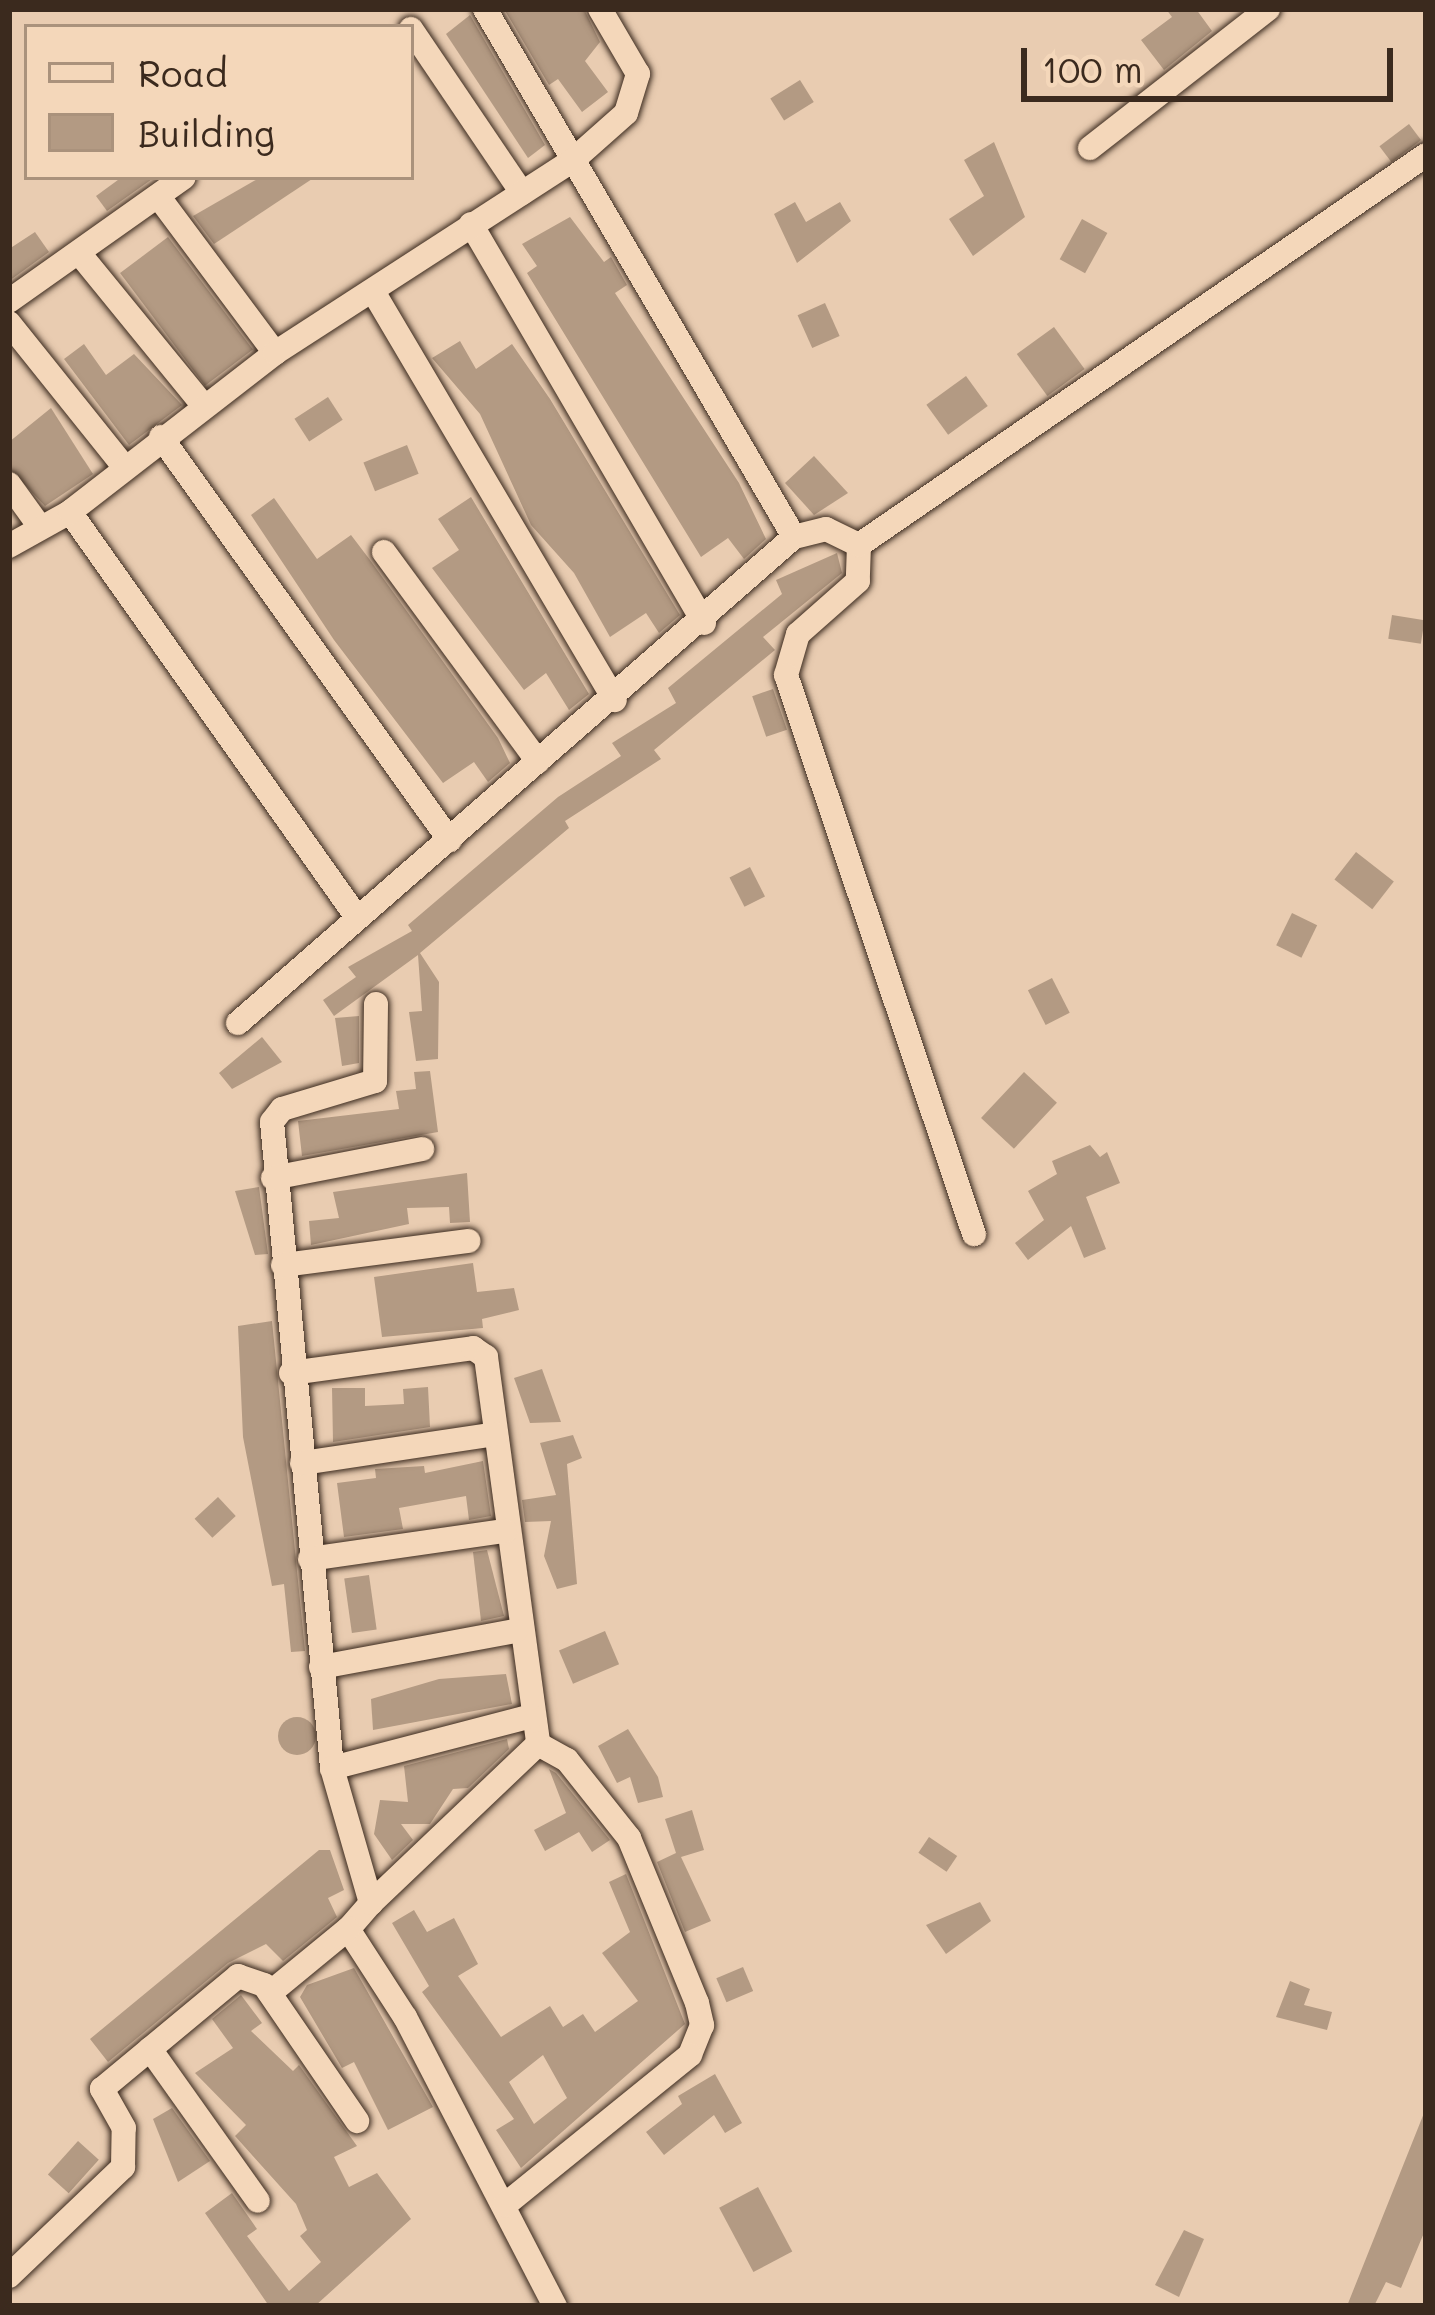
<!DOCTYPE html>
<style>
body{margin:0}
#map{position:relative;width:1435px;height:2315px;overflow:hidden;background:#e9ccb1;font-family:Mali,sans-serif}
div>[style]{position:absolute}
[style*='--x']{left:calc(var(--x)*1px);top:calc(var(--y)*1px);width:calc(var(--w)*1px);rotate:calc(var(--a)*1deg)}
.building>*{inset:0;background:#b39a83;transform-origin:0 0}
.round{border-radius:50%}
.roads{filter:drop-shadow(0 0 3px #3b2a1e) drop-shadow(0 0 3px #3b2a1e)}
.minor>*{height:24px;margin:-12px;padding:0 12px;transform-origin:12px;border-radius:12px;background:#f4d7ba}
span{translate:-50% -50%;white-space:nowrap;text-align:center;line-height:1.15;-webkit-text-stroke:12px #f4d7ba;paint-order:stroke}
.frame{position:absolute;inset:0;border:12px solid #3b2a1e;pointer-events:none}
.legend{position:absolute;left:24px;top:24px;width:390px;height:156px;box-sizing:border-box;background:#f4d7ba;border:3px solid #aa927c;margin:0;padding:15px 21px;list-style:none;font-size:36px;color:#3b2a1e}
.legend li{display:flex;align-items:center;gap:24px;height:60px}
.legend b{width:60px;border:3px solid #aa927c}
.scale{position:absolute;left:1021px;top:48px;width:372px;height:54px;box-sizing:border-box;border:6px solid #3b2a1e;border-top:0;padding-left:15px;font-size:36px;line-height:42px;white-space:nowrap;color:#3b2a1e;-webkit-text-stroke:9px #f4d7ba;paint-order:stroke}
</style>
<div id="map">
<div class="building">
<div style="clip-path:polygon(504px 9px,584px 9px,600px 42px,585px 61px,608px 92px,582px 112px,558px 79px,549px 85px)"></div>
<div style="clip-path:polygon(1166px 9px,1196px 9px,1212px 31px,1164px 70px,1141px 40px,1172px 17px)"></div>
<div style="clip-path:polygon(470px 15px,545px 145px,528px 158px,446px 34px)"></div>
<div style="left:800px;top:80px;width:26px;height:35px;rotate:58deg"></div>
<div style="left:1409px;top:124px;width:20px;height:37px;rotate:53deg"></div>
<div style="clip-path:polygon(994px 142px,1025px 217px,973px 256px,949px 219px,984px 196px,964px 160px)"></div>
<div style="clip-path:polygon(122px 177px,155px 177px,107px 211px,96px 196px)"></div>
<div style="clip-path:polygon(261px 177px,315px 177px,214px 244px,193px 216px)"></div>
<div style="clip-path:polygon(795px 202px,806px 222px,840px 202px,851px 221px,797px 263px,774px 214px)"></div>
<div style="clip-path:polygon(570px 217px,604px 262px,611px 257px,627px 285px,615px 293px,739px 483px,766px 539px,744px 559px,728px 538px,701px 557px,527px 273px,537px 266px,522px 244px)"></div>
<div style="left:1082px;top:219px;width:29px;height:46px;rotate:29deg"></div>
<div style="clip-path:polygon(35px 232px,49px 252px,9px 281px,9px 249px)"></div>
<div style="left:168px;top:237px;width:141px;height:60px;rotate:53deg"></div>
<div style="left:825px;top:303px;width:36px;height:30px;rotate:66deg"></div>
<div style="left:1054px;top:327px;width:52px;height:46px;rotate:54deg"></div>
<div style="clip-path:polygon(460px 341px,476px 369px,512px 344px,550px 399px,680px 615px,659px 633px,646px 613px,610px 637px,574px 573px,531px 525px,480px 414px,432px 358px)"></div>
<div style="clip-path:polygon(84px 344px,106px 375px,134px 354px,182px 405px,129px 445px,64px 359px)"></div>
<div style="left:966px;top:376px;width:37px;height:49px;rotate:54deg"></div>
<div style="left:328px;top:397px;width:27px;height:40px;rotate:57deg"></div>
<div style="clip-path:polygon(51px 408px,93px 474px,45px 506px,9px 468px,9px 442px)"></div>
<div style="left:407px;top:445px;width:31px;height:47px;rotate:68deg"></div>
<div style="clip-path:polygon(814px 456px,848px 493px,814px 515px,785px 483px)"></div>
<div style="clip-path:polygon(471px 497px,589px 694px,569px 710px,546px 673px,524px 690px,432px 568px,459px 550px,438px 519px)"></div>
<div style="clip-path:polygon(274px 498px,317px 559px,351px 535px,370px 560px,498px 738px,510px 763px,488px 782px,474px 762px,443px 783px,334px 640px,251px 515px)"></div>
<div style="clip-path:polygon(837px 553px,842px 573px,763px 637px,775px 650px,654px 750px,661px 759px,565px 821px,569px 828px,420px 953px,439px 982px,438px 1059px,416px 1061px,409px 1012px,422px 1011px,418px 955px,334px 1016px,323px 1000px,356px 977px,348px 967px,412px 931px,408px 925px,558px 797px,621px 756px,612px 743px,676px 703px,668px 688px,782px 594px,776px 580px)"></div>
<div style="left:1392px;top:615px;width:33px;height:24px;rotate:9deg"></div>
<div style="left:773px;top:689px;width:43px;height:22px;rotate:71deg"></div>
<div style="left:1356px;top:852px;width:48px;height:35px;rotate:38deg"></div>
<div style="left:750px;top:867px;width:33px;height:23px;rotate:63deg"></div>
<div style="left:1292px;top:913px;width:28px;height:36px;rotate:26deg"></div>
<div style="left:1052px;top:978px;width:39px;height:27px;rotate:63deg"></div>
<div style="clip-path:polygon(359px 1016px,359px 1063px,342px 1066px,335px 1018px)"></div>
<div style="clip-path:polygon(262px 1037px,282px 1062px,232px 1089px,219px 1073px)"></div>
<div style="clip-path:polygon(430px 1071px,438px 1132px,302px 1156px,298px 1121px,399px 1109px,396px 1091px,416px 1089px,414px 1072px)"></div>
<div style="left:1024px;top:1072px;width:45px;height:63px;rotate:43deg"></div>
<div style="clip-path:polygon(1090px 1145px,1100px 1157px,1107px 1152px,1120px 1183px,1086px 1197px,1106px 1249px,1084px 1258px,1071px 1226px,1028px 1260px,1015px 1243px,1044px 1220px,1028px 1191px,1057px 1174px,1052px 1161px)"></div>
<div style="clip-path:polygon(467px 1173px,470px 1222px,450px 1223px,449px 1207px,407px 1208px,409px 1224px,311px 1245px,309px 1221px,339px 1218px,333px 1192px)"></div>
<div style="clip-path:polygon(259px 1187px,268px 1254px,255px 1255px,235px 1191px)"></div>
<div style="clip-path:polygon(473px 1263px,477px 1292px,514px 1288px,519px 1310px,482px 1319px,483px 1328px,382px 1337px,374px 1277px)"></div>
<div style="clip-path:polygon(272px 1321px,305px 1651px,291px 1652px,284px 1584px,272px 1586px,243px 1437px,238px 1326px)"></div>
<div style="clip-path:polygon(542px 1369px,561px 1422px,530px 1423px,514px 1378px)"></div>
<div style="clip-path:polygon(428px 1387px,430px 1427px,333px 1442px,332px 1388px,365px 1388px,365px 1406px,404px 1404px,403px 1389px)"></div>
<div style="clip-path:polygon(573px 1435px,582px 1458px,567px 1464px,577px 1584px,557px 1589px,544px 1556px,551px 1521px,525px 1522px,522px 1500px,556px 1495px,540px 1443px)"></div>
<div style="clip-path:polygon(483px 1461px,491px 1516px,469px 1520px,466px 1496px,399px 1508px,403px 1529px,344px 1537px,337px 1483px,376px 1478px,375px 1469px,424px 1466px,425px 1473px)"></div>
<div style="left:218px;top:1497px;width:26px;height:32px;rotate:47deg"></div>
<div style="clip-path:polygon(487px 1550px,504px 1616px,481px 1621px,473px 1552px)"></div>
<div style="left:369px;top:1575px;width:55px;height:25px;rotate:82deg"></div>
<div style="left:605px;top:1631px;width:36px;height:50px;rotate:67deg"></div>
<div style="clip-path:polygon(506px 1674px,512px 1704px,373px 1730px,371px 1699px,439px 1679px)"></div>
<div class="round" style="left:278px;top:1717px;width:38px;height:38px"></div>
<div style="clip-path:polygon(628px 1729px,658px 1777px,663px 1797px,638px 1803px,630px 1777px,617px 1783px,598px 1746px)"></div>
<div style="clip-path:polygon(507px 1739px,509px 1749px,468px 1788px,453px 1789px,430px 1824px,401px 1824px,413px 1840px,392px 1860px,374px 1834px,380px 1800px,408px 1802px,404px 1766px)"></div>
<div style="clip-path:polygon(549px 1769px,556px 1773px,610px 1840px,592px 1852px,579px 1832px,545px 1851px,534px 1830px,566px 1813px)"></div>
<div style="clip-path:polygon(692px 1810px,704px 1850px,681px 1857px,711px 1921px,685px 1932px,657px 1862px,676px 1853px,665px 1819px)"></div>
<div style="left:929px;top:1837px;width:34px;height:19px;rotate:34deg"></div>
<div style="clip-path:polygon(319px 1850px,330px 1850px,344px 1890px,328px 1898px,337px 1917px,283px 1961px,266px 1944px,228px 1963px,108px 2062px,90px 2039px)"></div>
<div style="clip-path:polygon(evenodd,626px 1874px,685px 2024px,521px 2168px,496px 2130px,514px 2119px,422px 1992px,429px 1986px,392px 1923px,414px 1910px,427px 1932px,454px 1918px,478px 1964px,458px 1976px,501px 2037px,550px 2006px,563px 2027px,583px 2014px,595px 2032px,638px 2001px,602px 1953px,630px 1932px,609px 1882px,626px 1874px,543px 2055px,567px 2098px,534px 2124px,509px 2082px,543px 2055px)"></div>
<div style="clip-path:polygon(980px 1902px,991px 1921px,946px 1954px,926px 1925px)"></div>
<div style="left:743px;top:1967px;width:26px;height:29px;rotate:67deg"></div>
<div style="clip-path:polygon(354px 1968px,433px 2107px,388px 2130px,354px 2062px,342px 2068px,300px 1997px,307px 1985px)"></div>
<div style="clip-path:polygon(1290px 1981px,1310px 1989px,1304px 2005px,1332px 2012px,1327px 2030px,1276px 2017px)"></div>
<div style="clip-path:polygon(241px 1995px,262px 2023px,251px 2031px,293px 2071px,299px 2065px,357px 2146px,334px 2157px,349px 2187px,377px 2173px,411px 2219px,315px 2306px,269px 2306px,205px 2213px,232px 2193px,257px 2229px,247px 2236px,289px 2291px,321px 2262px,300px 2236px,307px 2230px,296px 2204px,235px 2136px,246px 2125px,195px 2073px,233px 2048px,212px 2019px)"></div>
<div style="clip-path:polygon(715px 2074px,742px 2123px,725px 2133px,714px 2115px,664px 2155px,646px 2132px,682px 2104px,678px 2096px)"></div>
<div style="clip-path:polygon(172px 2108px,210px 2161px,178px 2182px,153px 2119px)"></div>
<div style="clip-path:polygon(1426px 2108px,1426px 2228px,1401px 2288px,1386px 2282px,1374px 2306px,1347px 2306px)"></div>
<div style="left:78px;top:2141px;width:28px;height:45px;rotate:42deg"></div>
<div style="left:758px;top:2187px;width:73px;height:44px;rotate:62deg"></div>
<div style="clip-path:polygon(1184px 2230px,1204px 2239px,1179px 2297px,1155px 2285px)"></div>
</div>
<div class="roads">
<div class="minor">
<div style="--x:485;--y:9;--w:612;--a:59.66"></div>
<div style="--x:411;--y:29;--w:198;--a:55.9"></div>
<div style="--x:1090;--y:148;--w:226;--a:-38"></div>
<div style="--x:158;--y:196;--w:196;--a:53.3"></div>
<div style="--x:471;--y:224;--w:462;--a:59.7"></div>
<div style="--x:79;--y:253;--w:198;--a:50.8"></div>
<div style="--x:374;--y:293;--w:473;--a:59.4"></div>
<div style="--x:9;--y:301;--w:214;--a:-35.3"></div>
<div style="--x:9;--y:323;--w:181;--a:51.3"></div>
<div style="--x:161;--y:437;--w:496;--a:54.4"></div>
<div style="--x:9;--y:484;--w:53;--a:54.2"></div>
<div style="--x:70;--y:512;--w:494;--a:54.7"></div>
<div style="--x:859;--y:545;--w:36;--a:92"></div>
<div style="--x:858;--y:581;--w:80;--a:138.5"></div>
<div style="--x:798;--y:634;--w:43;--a:106.3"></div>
<div style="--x:786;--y:675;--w:590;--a:71.41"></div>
<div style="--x:9;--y:546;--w:70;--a:-29.1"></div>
<div style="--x:70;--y:512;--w:259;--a:-37.8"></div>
<div style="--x:275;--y:353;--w:354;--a:-32.9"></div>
<div style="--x:572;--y:161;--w:72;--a:-41.6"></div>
<div style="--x:626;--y:113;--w:41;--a:-72.9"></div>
<div style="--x:638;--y:74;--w:75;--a:-120.3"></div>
<div style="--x:384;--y:552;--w:260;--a:53.7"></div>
<div style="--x:376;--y:1004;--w:77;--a:90.7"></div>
<div style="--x:375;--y:1081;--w:97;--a:163.2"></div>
<div style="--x:282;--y:1109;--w:16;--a:128"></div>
<div style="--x:272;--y:1122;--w:649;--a:84.69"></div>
<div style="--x:332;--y:1768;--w:141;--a:73.9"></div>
<div style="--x:371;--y:1903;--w:35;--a:131"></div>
<div style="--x:348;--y:1929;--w:105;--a:57.1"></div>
<div style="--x:405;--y:2017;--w:326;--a:62.6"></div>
<div style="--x:238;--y:1023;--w:738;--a:-41.16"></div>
<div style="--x:794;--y:537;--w:33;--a:-14"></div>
<div style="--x:826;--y:529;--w:37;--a:26"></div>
<div style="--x:859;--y:545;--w:688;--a:-34.52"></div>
<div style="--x:273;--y:1178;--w:152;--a:-11"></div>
<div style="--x:283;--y:1265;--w:187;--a:-7.4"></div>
<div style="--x:291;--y:1373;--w:184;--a:-7.8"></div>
<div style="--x:473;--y:1348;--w:16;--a:35"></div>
<div style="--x:486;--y:1357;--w:390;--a:82.3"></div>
<div style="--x:538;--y:1744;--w:33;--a:29"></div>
<div style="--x:567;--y:1760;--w:100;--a:51.5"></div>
<div style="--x:629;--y:1838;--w:178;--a:67.6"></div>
<div style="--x:697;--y:2003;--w:23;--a:77"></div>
<div style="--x:702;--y:2025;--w:32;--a:112"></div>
<div style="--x:690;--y:2055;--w:238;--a:141"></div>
<div style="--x:302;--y:1463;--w:196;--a:-8.5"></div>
<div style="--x:310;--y:1559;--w:197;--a:-8.2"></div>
<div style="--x:321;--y:1667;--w:198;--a:-10.5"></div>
<div style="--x:332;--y:1768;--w:206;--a:-14.6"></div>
<div style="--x:371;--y:1903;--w:231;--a:-43.6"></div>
<div style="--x:270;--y:1993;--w:101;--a:-39.4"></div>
<div style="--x:150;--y:2049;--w:186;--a:54.6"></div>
<div style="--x:9;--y:2276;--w:158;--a:-43.7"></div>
<div style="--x:123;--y:2167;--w:39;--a:-89"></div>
<div style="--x:124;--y:2128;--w:45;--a:-119.4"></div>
<div style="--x:102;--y:2089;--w:177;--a:-39.7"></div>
<div style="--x:238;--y:1976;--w:28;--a:19"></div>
<div style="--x:264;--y:1985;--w:165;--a:55.6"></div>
</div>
</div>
<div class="frame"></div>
<ul class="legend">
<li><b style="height:15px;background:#f4d7ba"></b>Road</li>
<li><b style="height:33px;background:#b39a83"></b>Building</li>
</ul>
<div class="scale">100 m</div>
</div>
